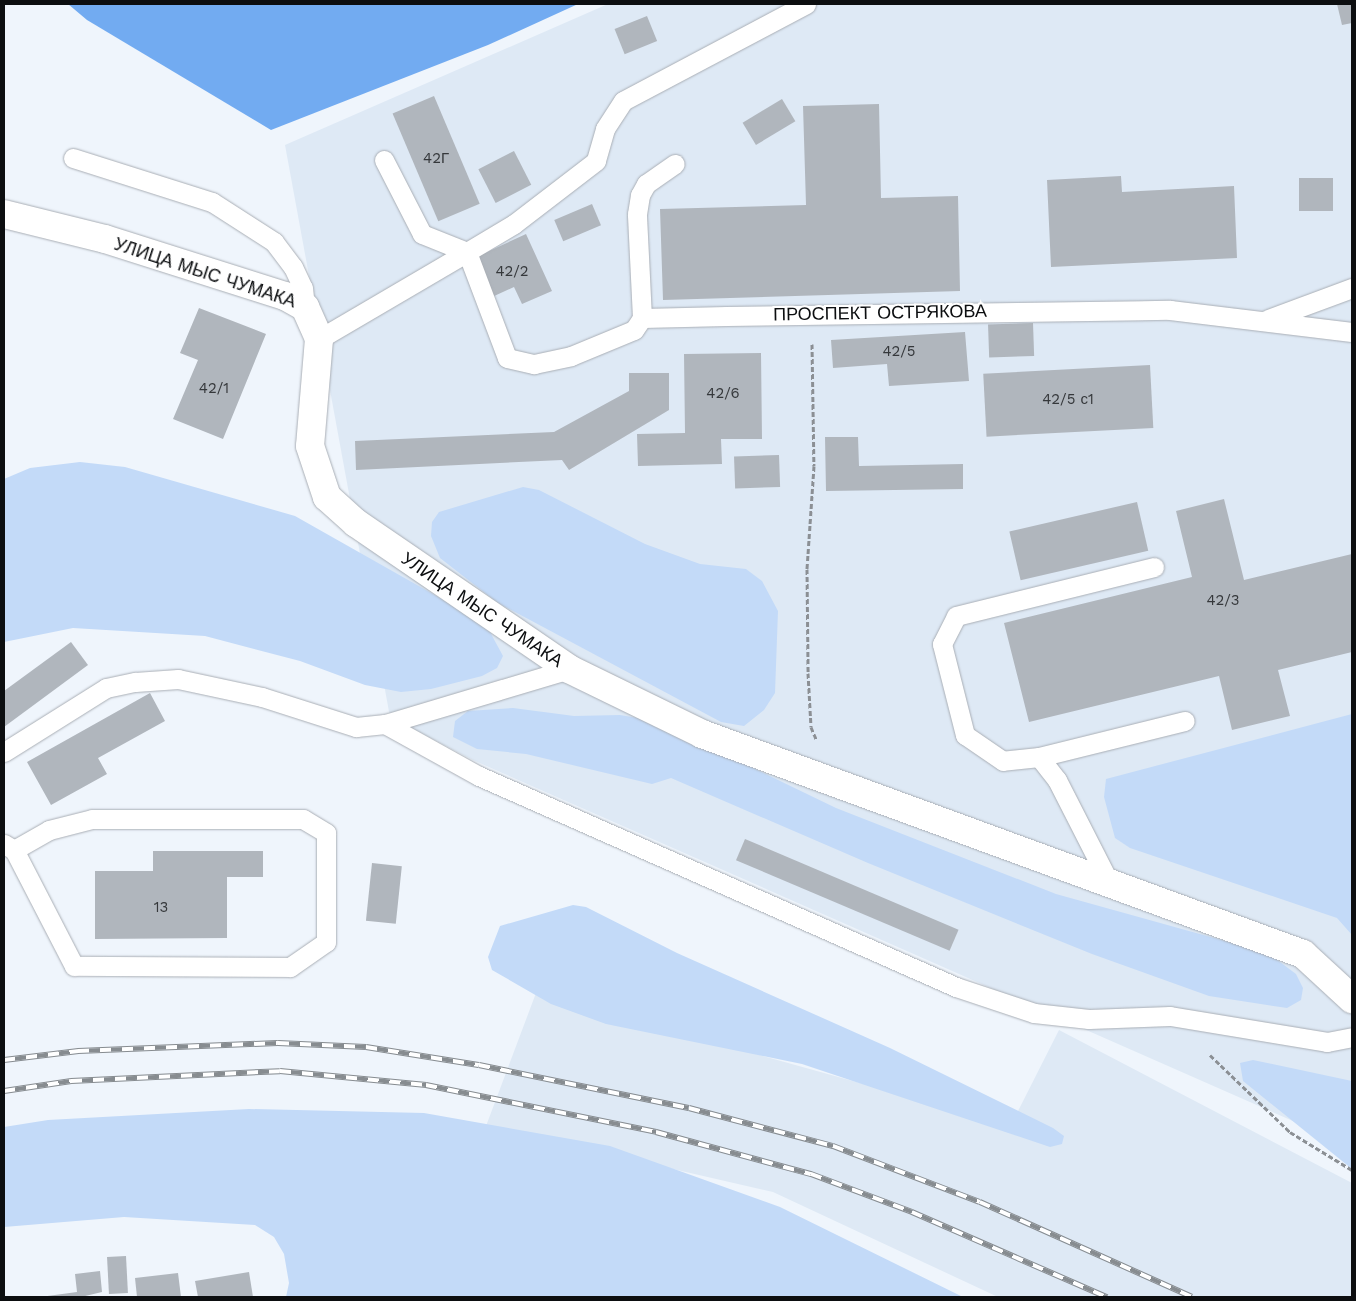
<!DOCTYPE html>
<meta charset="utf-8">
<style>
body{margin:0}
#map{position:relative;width:1356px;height:1301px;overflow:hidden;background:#eff5fc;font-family:"Work Sans",sans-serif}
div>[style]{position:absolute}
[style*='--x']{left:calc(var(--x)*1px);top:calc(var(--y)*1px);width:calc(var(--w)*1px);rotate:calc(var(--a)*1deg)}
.built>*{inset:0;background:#dee9f5}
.green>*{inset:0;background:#c3daf8}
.water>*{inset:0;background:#72abf1}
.building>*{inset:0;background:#b0b6bd;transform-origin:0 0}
.path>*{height:3px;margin-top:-1.5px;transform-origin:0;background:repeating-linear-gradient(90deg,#8b8f94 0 5px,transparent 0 7.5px)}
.roads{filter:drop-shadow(0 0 1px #a9aeb5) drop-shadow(0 0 1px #a9aeb5)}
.service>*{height:19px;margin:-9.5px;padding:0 9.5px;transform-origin:9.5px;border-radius:9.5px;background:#fff}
.tertiary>*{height:28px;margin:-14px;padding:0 14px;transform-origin:14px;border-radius:14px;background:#fff}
.rail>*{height:5.5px;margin-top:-2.75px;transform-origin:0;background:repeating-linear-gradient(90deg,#fff 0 11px,#878c90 0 22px);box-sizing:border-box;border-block:1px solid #878c90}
span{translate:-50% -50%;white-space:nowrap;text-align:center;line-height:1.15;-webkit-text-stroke:4px #fff;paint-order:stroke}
.number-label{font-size:15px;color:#35383b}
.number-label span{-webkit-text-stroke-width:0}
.street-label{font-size:18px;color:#0c0e10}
.frame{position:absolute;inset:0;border:5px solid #0c0e10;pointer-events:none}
</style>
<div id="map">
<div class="built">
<div style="clip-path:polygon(608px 4px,1352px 4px,1352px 1147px,473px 760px,390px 717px,285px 145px)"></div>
<div style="clip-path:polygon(536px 993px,1011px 1125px,1059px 1030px,1352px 1183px,1352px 1297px,998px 1297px,773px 1192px,486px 1126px)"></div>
</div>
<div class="green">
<div style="clip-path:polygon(80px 462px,125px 467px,295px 516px,447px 602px,490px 632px,503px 656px,497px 668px,482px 676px,431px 689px,401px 692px,365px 685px,300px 661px,205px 636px,73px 628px,4px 642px,4px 479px,30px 468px)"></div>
<div style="clip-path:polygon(523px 487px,539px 490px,645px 544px,700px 564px,746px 569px,762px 581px,778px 611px,775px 693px,764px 710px,744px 726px,721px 722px,498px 603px,440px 558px,431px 536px,432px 522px,439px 512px)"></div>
<div style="clip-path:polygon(513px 708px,574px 716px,620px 715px,656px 721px,836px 808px,1056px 894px,1268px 953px,1296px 974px,1303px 988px,1301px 1000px,1287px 1008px,1209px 996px,1092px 954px,868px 863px,671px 778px,652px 784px,526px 754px,477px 749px,453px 737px,455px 721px,468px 711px)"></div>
<div style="clip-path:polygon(1352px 714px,1352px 935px,1337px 918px,1130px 848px,1115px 838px,1104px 797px,1106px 779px)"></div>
<div style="clip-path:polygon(573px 905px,586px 907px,677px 953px,890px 1048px,1053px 1128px,1064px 1136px,1062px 1144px,1050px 1147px,802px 1064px,606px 1024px,551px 1004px,492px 970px,488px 957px,500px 926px)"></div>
<div style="clip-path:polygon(1253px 1060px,1352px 1081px,1352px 1169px,1243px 1081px,1240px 1063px)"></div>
<div style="clip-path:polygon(249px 1109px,424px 1113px,610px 1146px,780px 1207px,963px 1297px,286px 1297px,289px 1283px,284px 1254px,274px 1237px,255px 1225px,124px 1217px,4px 1227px,4px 1127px,48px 1120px)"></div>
</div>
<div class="water">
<div style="clip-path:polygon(68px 4px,578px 4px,488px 45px,271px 130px,87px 20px)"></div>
</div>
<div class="building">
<div style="clip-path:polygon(1337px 4px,1352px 4px,1352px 23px,1342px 25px)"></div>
<div style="left:647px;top:16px;width:27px;height:35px;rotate:68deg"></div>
<div style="left:434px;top:96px;width:117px;height:45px;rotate:67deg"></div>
<div style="left:782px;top:99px;width:26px;height:46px;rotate:59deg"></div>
<div style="clip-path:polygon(879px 104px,881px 198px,958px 196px,960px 291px,663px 300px,660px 209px,806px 205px,803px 106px)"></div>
<div style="left:514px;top:151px;width:38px;height:40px;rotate:63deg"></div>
<div style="clip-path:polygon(1121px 176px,1122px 192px,1234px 186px,1237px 258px,1051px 267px,1047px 180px)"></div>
<div style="left:1299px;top:178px;width:34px;height:33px"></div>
<div style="left:592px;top:204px;width:23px;height:41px;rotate:67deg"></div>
<div style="clip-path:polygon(526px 234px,552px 291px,522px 304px,514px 287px,492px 297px,474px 258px)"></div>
<div style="clip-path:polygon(199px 308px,266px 334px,223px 439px,173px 419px,198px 360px,180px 353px)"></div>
<div style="left:1033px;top:323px;width:33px;height:45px;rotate:88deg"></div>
<div style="clip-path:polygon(965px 332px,969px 381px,889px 386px,887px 364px,833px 368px,831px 340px)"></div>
<div style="clip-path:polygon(761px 353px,762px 439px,721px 439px,722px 464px,638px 466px,637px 434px,685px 433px,684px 354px)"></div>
<div style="left:1150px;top:365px;width:63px;height:167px;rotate:87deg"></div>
<div style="clip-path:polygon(629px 373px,669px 373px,669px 410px,569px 470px,562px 460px,356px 470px,355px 441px,554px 432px,629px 391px)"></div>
<div style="clip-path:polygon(825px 437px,858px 437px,859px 466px,963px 464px,963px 489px,826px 491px)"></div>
<div style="left:779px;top:455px;width:32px;height:45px;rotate:88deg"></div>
<div style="clip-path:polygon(1224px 499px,1244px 580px,1352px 554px,1352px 652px,1278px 670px,1290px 716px,1232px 730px,1219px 676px,1029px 722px,1004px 623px,1192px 577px,1176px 511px)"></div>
<div style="left:1137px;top:502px;width:50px;height:131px;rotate:77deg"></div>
<div style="clip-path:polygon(71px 642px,88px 665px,4px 727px,4px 691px)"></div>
<div style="clip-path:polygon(150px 693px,165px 721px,98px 758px,107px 774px,51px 805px,27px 762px)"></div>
<div style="left:745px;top:839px;width:232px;height:23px;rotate:23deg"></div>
<div style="clip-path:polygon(153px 851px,263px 851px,263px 877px,227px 877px,227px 938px,95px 939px,95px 871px,153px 871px)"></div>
<div style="left:372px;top:863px;width:30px;height:58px;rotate:6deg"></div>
<div style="left:126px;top:1256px;width:37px;height:19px;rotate:87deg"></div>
<div style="clip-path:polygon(100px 1271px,102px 1292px,81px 1297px,40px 1297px,77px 1292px,75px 1274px)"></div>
<div style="clip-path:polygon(249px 1272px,253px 1297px,198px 1297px,195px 1281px)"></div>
<div style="clip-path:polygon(178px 1273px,181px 1297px,137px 1297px,135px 1278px)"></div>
</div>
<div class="path">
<div style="--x:812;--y:344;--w:122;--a:89.1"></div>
<div style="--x:814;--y:466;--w:103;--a:93.9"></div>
<div style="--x:807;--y:569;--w:104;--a:89.4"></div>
<div style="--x:808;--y:673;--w:54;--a:86.8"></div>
<div style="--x:811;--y:727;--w:13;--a:67"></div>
<div style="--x:1210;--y:1055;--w:111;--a:43.9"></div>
<div style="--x:1290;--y:1132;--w:73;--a:31.5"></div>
</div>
<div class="roads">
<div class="service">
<div style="--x:806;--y:4;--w:207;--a:152.1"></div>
<div style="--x:623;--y:101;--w:33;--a:123"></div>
<div style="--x:605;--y:129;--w:33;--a:106"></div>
<div style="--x:596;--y:161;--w:103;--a:142.5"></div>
<div style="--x:514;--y:224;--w:55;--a:149.2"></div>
<div style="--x:467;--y:252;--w:113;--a:69.3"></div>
<div style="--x:507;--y:358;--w:28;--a:13"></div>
<div style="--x:534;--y:364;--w:38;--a:-12"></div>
<div style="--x:571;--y:356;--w:68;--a:-22.4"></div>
<div style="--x:634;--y:330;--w:14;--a:-56"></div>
<div style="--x:642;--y:318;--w:85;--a:-1.3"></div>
<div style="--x:727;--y:316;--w:443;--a:-0.8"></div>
<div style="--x:1170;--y:310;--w:183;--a:6.9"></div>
<div style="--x:73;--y:158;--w:146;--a:17.6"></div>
<div style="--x:212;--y:202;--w:74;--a:32.8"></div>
<div style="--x:274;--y:242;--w:31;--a:53"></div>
<div style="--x:293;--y:267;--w:23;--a:65"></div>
<div style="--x:303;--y:288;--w:19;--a:84"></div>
<div style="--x:384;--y:160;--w:83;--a:62.8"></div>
<div style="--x:422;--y:234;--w:48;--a:21.8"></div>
<div style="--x:642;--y:318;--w:104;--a:-92.8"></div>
<div style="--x:637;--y:214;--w:19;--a:-81"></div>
<div style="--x:640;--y:195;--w:13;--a:-61"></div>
<div style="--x:646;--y:184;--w:35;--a:-35"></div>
<div style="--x:1268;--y:319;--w:90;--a:-20.3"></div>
<div style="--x:319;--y:339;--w:172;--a:-30.4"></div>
<div style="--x:385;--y:724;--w:107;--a:29"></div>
<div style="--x:479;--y:776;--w:522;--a:23.86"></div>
<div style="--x:956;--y:987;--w:82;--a:18.4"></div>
<div style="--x:1034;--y:1013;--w:55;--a:6.2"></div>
<div style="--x:1089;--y:1019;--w:81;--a:-2.1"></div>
<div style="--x:1170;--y:1016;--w:159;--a:9.4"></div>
<div style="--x:1327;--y:1042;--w:25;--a:-11"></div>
<div style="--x:4;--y:752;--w:120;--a:-32.1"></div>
<div style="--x:106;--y:688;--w:30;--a:-12"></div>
<div style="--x:135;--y:682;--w:43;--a:-4"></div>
<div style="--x:178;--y:679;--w:86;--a:12.1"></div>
<div style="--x:262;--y:697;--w:99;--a:17.7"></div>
<div style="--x:356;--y:727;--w:29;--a:-6"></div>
<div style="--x:385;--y:724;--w:192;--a:-16.6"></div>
<div style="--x:1039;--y:757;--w:36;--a:174"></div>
<div style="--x:1003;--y:761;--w:46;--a:-145.6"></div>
<div style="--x:965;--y:735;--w:94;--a:-104.2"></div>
<div style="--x:942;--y:644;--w:31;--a:-63"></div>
<div style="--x:956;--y:616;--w:204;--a:-13.9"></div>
<div style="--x:4;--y:844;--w:12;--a:31"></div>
<div style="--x:14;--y:850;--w:40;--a:-29.7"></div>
<div style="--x:49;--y:830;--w:44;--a:-14.3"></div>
<div style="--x:92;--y:819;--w:211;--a:0"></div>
<div style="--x:303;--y:819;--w:27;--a:31"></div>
<div style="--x:326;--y:833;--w:109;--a:90"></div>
<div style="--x:326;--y:942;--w:44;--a:145.2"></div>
<div style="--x:290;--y:967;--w:216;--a:-179.7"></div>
<div style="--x:74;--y:966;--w:131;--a:-117.3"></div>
<div style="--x:1110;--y:884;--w:117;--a:-117"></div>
<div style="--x:1057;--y:780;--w:29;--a:-128"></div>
<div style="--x:1039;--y:757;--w:150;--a:-13.9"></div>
</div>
<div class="tertiary">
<div style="--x:4;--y:214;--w:104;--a:13.9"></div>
<div style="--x:105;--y:239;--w:189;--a:17.6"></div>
<div style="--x:285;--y:296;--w:23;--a:29"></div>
<div style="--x:305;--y:307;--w:35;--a:66"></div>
<div style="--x:319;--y:339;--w:107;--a:94.8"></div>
<div style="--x:310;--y:446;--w:54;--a:71.6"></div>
<div style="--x:327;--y:497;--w:39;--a:42"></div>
<div style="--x:356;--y:523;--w:258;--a:34.4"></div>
<div style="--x:569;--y:669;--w:148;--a:26"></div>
<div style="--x:702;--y:734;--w:640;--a:20.11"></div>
<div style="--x:1303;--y:954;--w:67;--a:42.6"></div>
</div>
</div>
<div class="rail">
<div style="--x:4;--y:1060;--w:75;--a:-6.9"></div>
<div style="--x:78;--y:1051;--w:200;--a:-2.3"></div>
<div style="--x:278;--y:1043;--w:88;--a:2.6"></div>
<div style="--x:366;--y:1047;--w:114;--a:9.1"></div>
<div style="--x:479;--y:1065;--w:214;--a:11.6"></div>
<div style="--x:689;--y:1108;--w:149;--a:14.8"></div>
<div style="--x:833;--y:1146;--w:157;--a:20.9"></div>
<div style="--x:980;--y:1202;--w:232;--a:24.1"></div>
<div style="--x:4;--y:1091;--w:68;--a:-8.5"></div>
<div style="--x:71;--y:1081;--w:209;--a:-2.7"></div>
<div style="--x:280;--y:1071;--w:147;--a:5.5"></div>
<div style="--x:426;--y:1085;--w:235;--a:11.5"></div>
<div style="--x:656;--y:1132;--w:161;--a:15.2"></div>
<div style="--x:811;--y:1174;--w:108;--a:20.6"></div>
<div style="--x:912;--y:1212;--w:213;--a:23.6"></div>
</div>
<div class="number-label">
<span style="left:436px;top:159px">42Г</span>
<span style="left:512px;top:272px">42/2</span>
<span style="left:899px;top:352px">42/5</span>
<span style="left:214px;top:389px">42/1</span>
<span style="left:723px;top:394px">42/6</span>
<span style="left:1068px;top:400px">42/5 с1</span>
<span style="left:1223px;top:601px">42/3</span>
<span style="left:161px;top:908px">13</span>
</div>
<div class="street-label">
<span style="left:205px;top:273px;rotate:18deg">УЛИЦА МЫС ЧУМАКА</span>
<span style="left:880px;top:313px;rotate:-1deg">ПРОСПЕКТ ОСТРЯКОВА</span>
<span style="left:482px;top:610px;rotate:34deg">УЛИЦА МЫС ЧУМАКА</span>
</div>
<div class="frame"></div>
</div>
